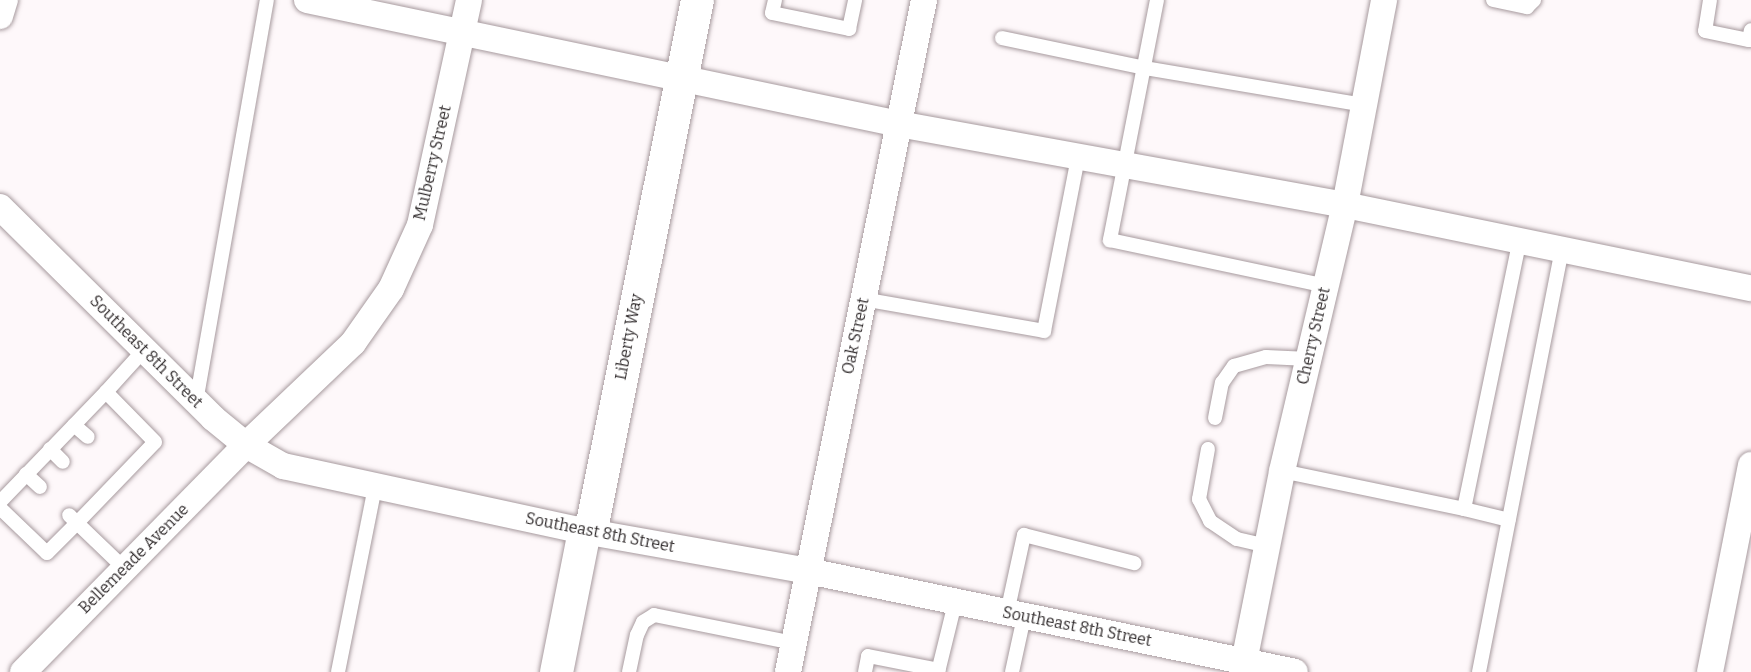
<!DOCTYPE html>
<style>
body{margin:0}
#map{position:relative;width:1751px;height:672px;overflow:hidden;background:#fef8fa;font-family:Bitter,serif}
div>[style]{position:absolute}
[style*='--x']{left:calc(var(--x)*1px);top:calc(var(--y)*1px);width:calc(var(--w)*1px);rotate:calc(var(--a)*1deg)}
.roads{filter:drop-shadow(0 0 2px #a79a9e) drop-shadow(0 0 2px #a79a9e)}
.lane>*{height:14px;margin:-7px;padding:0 7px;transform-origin:7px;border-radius:7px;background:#fff}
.street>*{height:26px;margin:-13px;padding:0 13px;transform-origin:13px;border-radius:13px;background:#fff}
.secondary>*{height:33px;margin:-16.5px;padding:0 16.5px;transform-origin:16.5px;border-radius:16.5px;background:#fff}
span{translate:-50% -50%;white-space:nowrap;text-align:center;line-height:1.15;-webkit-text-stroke:4.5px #fff;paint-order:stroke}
.street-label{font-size:16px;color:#312c2d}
</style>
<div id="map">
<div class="roads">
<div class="lane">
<div style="--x:775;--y:0;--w:13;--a:103"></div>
<div style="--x:772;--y:13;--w:79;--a:11.7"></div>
<div style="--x:849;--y:29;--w:30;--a:-78"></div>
<div style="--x:1157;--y:0;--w:245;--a:101.1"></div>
<div style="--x:1110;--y:240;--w:221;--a:12"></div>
<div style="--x:1493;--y:0;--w:35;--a:12"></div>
<div style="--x:1527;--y:7;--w:10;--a:-45"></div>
<div style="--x:1710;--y:0;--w:31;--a:99"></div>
<div style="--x:1705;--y:31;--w:45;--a:11.6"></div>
<div style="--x:1749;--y:40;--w:10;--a:-79"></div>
<div style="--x:1002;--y:38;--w:146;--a:11.8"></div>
<div style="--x:1145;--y:68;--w:222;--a:9.6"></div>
<div style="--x:863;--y:299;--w:184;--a:10"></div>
<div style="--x:1044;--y:331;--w:177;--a:-78.9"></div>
<div style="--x:196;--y:402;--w:408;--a:-80"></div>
<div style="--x:1215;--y:418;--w:36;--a:-79"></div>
<div style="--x:1222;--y:383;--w:21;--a:-55"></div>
<div style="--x:1234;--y:366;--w:33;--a:-16"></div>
<div style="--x:1266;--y:357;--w:43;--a:2.7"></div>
<div style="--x:74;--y:425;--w:18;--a:41"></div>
<div style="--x:50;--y:449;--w:18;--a:45"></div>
<div style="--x:1208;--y:449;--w:51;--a:100.2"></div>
<div style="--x:1199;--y:499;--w:25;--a:63"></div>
<div style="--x:1210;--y:521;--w:32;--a:34"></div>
<div style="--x:1237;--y:539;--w:31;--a:13"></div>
<div style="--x:1282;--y:471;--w:186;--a:11.8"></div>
<div style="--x:1464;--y:509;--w:276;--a:-78.3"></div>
<div style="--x:26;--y:474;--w:19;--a:43"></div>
<div style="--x:0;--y:502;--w:153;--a:-46.1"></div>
<div style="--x:0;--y:508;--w:65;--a:43.8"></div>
<div style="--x:47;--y:553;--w:42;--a:-45"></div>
<div style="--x:77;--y:523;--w:11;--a:-135"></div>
<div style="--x:1464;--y:509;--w:46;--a:13.7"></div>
<div style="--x:125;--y:569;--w:66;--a:-136.2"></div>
<div style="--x:77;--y:523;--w:112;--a:-46.1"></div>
<div style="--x:155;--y:442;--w:70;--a:-134.4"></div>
<div style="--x:106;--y:392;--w:57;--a:-47.9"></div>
<div style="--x:1007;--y:613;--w:80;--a:-77.7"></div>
<div style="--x:1024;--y:535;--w:114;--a:14.3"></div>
<div style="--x:338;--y:672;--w:190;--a:-78.7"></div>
<div style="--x:629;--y:672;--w:38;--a:-78"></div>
<div style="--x:637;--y:635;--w:14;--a:-65"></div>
<div style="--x:643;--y:622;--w:13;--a:-32"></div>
<div style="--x:654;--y:615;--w:143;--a:11.3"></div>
<div style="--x:865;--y:672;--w:16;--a:-79"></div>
<div style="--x:868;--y:656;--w:72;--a:11.2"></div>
<div style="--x:938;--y:672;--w:71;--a:-76.2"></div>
<div style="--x:1012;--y:672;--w:56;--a:-77.7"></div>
<div style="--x:1479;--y:672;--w:433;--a:-78.9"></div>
</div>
<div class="street">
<div style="--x:307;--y:0;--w:605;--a:11.83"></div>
<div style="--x:899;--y:124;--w:453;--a:10.3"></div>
<div style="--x:1345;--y:205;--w:414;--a:11.6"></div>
<div style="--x:0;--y:16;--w:17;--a:-73"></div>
<div style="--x:0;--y:207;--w:300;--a:44.7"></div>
<div style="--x:213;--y:418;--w:43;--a:39.3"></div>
<div style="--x:246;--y:445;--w:43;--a:29.6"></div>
<div style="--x:283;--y:466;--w:308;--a:12.2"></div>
<div style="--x:584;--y:531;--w:228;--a:10.1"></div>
<div style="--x:808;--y:571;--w:497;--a:11.7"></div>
<div style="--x:23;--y:672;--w:318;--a:-45.5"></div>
<div style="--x:246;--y:445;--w:148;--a:-43.6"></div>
<div style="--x:353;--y:343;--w:66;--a:-54.9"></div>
<div style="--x:391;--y:289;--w:70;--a:-65.6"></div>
<div style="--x:420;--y:225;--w:230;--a:-77.7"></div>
<div style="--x:788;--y:672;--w:686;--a:-78.56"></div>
<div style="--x:1242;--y:672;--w:205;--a:-78.7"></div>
<div style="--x:1282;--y:471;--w:273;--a:-76.7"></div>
<div style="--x:1345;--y:205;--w:209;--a:-79.2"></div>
<div style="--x:1710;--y:672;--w:211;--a:-78.8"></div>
</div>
<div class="secondary">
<div style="--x:556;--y:672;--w:144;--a:-78.8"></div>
<div style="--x:584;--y:531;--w:11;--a:-45"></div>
<div style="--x:592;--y:523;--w:533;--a:-78.65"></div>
</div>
</div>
<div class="street-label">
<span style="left:433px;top:163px;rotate:-77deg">Mulberry Street</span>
<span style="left:856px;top:336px;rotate:-78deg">Oak Street</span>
<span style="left:1314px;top:336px;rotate:-77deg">Cherry Street</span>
<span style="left:629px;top:337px;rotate:-79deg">Liberty Way</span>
<span style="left:146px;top:352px;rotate:45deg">Southeast 8th Street</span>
<span style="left:600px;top:533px;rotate:11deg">Southeast 8th Street</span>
<span style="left:134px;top:559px;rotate:-45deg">Bellemeade Avenue</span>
<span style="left:1077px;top:627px;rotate:11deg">Southeast 8th Street</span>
</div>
</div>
